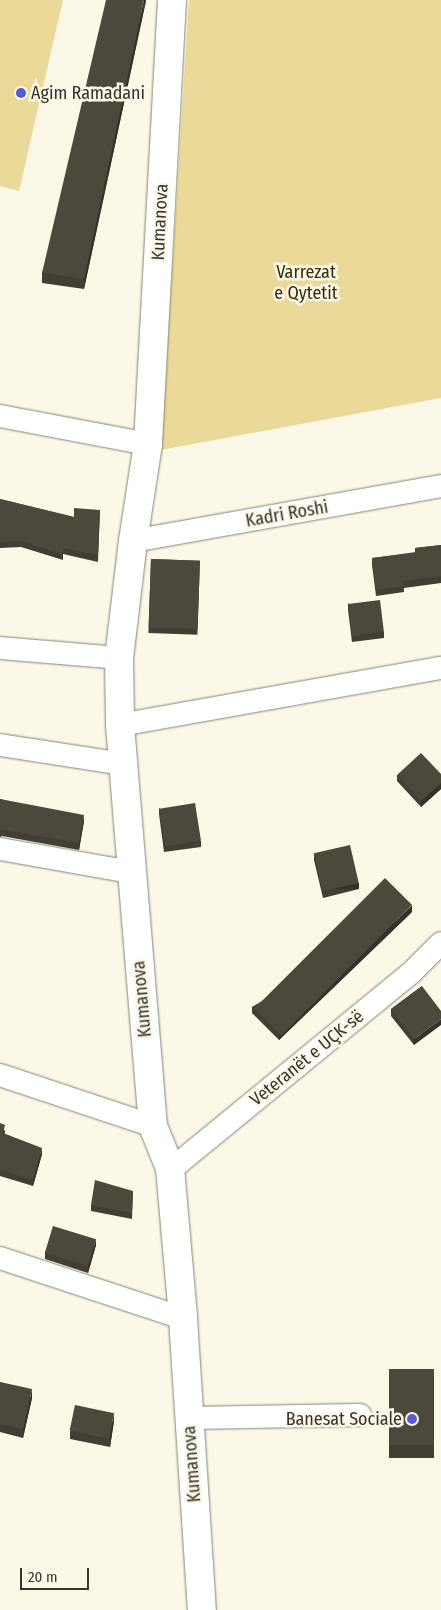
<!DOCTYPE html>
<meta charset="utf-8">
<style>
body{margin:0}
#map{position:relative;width:441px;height:1610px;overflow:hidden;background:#fcf8e8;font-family:"Fira Sans Condensed",sans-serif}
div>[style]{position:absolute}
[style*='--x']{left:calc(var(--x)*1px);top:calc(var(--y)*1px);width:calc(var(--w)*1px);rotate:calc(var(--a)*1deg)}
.green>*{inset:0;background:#ead998}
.roads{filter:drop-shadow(0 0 1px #878475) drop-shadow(0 0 1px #878475)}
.minor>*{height:22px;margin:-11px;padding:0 11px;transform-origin:11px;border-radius:11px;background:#fff}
.secondary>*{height:28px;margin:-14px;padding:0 14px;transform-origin:14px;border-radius:14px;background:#fff}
.wall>*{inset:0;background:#413e33;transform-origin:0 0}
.shaded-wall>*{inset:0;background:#353229;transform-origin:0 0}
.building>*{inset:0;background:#4c483b;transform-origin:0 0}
.dots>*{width:14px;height:14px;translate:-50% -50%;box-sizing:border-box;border:2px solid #fcf8e8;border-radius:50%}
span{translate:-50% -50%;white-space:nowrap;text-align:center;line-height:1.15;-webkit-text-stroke:5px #fcf8e8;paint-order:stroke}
.poi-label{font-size:18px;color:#35342e}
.left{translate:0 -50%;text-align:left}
.right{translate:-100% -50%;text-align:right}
.street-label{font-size:18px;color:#35342e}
.park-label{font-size:18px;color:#352c0a}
.scale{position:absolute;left:20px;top:1568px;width:69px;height:22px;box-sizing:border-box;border:2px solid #35342e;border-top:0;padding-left:6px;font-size:15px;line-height:18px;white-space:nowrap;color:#35342e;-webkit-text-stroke:4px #fcf8e8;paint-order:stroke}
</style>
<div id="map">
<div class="green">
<div style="clip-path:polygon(0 0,63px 0,19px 191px,0 186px)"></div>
<div style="clip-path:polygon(189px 0,441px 0,441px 398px,161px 450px)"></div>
</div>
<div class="roads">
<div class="minor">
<div style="--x:0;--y:416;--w:151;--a:10.7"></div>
<div style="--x:133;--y:541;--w:313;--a:-10.1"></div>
<div style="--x:0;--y:648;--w:119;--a:4.8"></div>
<div style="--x:120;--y:725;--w:326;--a:-10.1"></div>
<div style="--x:0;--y:745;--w:124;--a:8.8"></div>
<div style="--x:0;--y:849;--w:132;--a:10"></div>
<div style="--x:0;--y:1075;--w:161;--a:18.4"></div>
<div style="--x:170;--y:1168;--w:12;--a:-31"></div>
<div style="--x:180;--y:1162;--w:298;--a:-39.3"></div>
<div style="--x:411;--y:973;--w:42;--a:-45"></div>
<div style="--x:0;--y:1258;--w:193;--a:18.2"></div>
<div style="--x:189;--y:1418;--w:171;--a:-1"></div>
</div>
<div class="secondary">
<div style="--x:172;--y:0;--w:445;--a:93.1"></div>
<div style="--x:148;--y:444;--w:98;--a:98.8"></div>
<div style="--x:133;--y:541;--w:118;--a:96.8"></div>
<div style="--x:119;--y:658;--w:67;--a:89.1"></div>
<div style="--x:120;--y:725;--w:402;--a:85.3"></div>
<div style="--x:153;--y:1126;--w:45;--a:68"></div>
<div style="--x:170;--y:1168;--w:151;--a:85"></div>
<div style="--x:183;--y:1318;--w:293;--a:86.3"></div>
</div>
</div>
<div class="wall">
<div style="clip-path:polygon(146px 0,84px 289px,42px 283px,42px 273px)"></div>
<div style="clip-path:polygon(0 499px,74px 517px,100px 510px,98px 562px,63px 554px,63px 560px,21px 547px,0 548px)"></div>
<div style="clip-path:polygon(441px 545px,441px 583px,404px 588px,404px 592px,376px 596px,372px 565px,372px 558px,415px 553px,415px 548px)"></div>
<div style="left:151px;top:559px;width:49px;height:74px;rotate:2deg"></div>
<div style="clip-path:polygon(348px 603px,384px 632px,384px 638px,352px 642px,348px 610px)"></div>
<div style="clip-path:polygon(441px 774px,441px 789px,421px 807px,397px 781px,397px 775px)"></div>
<div style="clip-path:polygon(0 799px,84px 821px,79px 850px,2px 836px,0 837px)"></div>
<div style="clip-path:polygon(159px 808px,201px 841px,201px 847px,164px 852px,159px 814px)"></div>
<div style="clip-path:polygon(314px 854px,359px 889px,323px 898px,314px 860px)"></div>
<div style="clip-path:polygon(412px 912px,279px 1040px,252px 1013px,252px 1007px)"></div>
<div style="clip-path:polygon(422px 986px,414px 1045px,391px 1016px,391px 1009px)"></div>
<div style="clip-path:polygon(0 1123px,5px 1131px,5px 1134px,42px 1154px,33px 1186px,0 1176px)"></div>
<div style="clip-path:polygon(133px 1191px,132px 1219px,91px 1211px,91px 1205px)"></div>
<div style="clip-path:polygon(96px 1245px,88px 1273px,45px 1259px,45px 1253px)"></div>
<div style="left:389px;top:1369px;width:45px;height:89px"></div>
<div style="clip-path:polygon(0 1382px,32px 1398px,23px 1438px,0 1432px)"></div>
<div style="clip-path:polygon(114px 1421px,110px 1447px,70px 1439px,70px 1431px)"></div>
</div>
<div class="shaded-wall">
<div style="clip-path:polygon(144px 0,146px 0,146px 1px,84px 289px,84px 279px)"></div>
<div style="clip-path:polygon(441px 783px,441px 789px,421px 807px,421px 801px)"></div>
<div style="clip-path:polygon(84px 815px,84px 821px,79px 850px,79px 843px)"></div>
<div style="left:359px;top:883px;width:6px;height:37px;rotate:90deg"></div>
<div style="clip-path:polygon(412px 905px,412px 912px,279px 1040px,279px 1034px)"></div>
<div style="clip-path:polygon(441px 1019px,441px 1025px,414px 1045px,414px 1039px)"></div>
<div style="clip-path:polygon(42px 1148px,42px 1154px,33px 1186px,33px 1180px)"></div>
<div style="clip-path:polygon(96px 1239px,96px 1245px,88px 1273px,88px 1267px)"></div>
<div style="clip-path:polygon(32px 1389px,32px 1398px,23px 1438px,23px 1429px)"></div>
<div style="clip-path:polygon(114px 1413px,114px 1421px,110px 1447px,110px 1438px)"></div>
</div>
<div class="building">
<div style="clip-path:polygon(106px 0,144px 0,84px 279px,42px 273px)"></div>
<div style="clip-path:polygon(0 499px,74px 517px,74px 508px,100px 510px,98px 555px,63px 548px,63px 554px,21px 541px,0 542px)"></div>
<div style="clip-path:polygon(441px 545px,441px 576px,403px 581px,404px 586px,376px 590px,372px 558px,416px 552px,415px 548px)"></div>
<div style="left:151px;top:559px;width:49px;height:68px;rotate:2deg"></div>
<div style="left:380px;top:600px;width:32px;height:32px;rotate:83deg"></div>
<div style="clip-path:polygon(421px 753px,441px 774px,441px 783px,421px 801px,397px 775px)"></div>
<div style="clip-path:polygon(0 799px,84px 815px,79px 843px,2px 830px,0 830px)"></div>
<div style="left:195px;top:803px;width:38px;height:36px;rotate:81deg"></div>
<div style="left:350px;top:845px;width:39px;height:37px;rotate:77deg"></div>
<div style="left:385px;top:878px;width:38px;height:185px;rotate:45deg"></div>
<div style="clip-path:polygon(422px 986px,441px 1011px,441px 1019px,414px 1039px,391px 1009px)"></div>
<div style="clip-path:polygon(0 1123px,5px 1125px,3px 1133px,42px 1148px,33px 1180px,0 1170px)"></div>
<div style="clip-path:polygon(95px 1180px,133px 1191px,132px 1213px,91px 1205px)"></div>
<div style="left:53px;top:1226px;width:45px;height:28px;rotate:17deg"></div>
<div style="left:389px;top:1369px;width:45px;height:76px"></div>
<div style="clip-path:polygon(0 1382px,32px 1389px,23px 1429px,0 1424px)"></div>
<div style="left:75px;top:1405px;width:40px;height:26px;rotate:12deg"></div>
</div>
<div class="dots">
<div style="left:21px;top:93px;background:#545cd3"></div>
<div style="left:412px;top:1419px;background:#545cd3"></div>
</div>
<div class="poi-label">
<span class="left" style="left:31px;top:93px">Agim Ramadani</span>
<span class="right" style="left:402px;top:1419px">Banesat Sociale</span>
</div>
<div class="street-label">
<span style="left:160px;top:222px;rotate:-87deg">Kumanova</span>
<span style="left:287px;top:514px;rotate:-10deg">Kadri Roshi</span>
<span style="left:142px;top:999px;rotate:-95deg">Kumanova</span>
<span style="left:307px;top:1058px;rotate:-39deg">Veteranët e UÇK-së</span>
<span style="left:192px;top:1464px;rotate:-94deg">Kumanova</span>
</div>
<div class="park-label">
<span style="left:306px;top:283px">Varrezat<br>e Qytetit</span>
</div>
<div class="scale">20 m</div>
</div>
